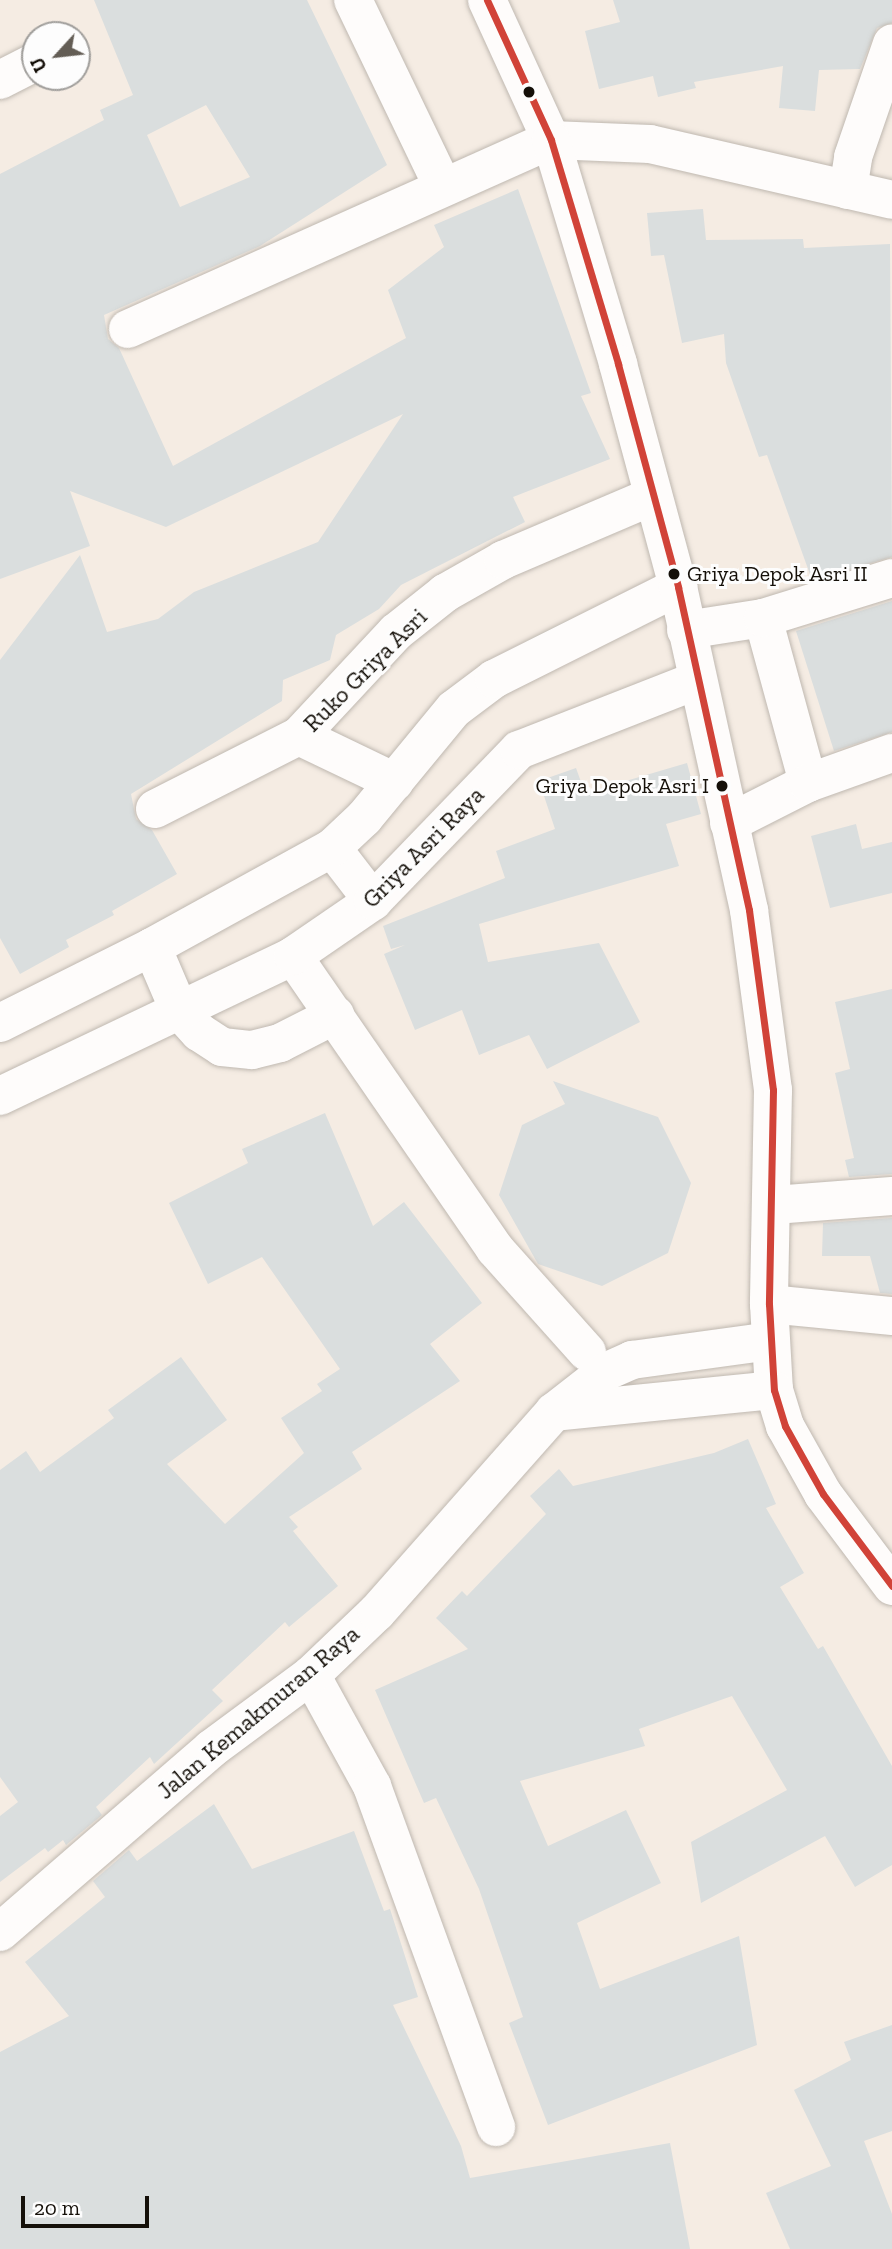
<!DOCTYPE html>
<style>
body{margin:0}
#map{position:relative;width:892px;height:2249px;overflow:hidden;background:#f5ece3;font-family:"Zilla Slab",serif}
div>[style]{position:absolute}
[style*='--x']{left:calc(var(--x)*1px);top:calc(var(--y)*1px);width:calc(var(--w)*1px);rotate:calc(var(--a)*1deg)}
.building>*{inset:0;background:#dadede}
.roads{filter:drop-shadow(0 0 2px #bfb8b0) drop-shadow(0 0 2px #bfb8b0)}
.minor>*{height:38px;margin:-19px;padding:0 19px;transform-origin:19px;border-radius:19px;background:#fefcfb}
.major>*{height:38px;margin:-19px;padding:0 19px;transform-origin:19px;border-radius:19px;background:#fefcfb}
.bus-1>*{height:7px;margin:-3.5px;padding:0 3.5px;transform-origin:3.5px;border-radius:3.5px;background:#d14338}
.dots>*{width:19px;height:19px;translate:-50% -50%;box-sizing:border-box;border:4px solid #fdfdfd;border-radius:50%}
span{translate:-50% -50%;white-space:nowrap;text-align:center;line-height:1.15;-webkit-text-stroke:6px #fdfdfd;paint-order:stroke}
.bus-label{font-size:22px;color:#151009}
.left{translate:0 -50%;text-align:left}
.right{translate:-100% -50%;text-align:right}
.street-label{font-size:24px;color:#151009}
.north{position:absolute;left:21px;top:21px;width:70px;height:70px;box-sizing:border-box;background:#fdfdfd;border:2px solid #a09e9b;border-radius:50%;rotate:243deg;font-size:19px;font-weight:700;line-height:28px;text-align:center;color:#151009}
.north::after{content:'';display:block;margin:auto;width:24px;height:32px;background:#635d55;clip-path:polygon(50% 0,100% 100%,50% 72%,0 100%)}
.scale{position:absolute;left:21px;top:2196px;width:128px;height:32px;box-sizing:border-box;border:4px solid #151009;border-top:0;padding-left:9px;font-size:21px;line-height:24px;white-space:nowrap;color:#151009;-webkit-text-stroke:5px #fdfdfd;paint-order:stroke}
</style>
<div id="map">
<div class="building">
<div style="clip-path:polygon(evenodd,94px 0,307px 0,387px 165px,260px 246px,104px 315px,108px 339px,119px 348px,173px 466px,406px 338px,388px 290px,444px 247px,434px 225px,518px 189px,591px 393px,581px 396px,610px 459px,513px 497px,525px 522px,401px 585px,379px 609px,336px 635px,330px 660px,283px 680px,282px 701px,131px 794px,136px 819px,152px 830px,177px 874px,112px 911px,114px 915px,66px 940px,69px 947px,20px 974px,0 938px,0 660px,80px 555px,107px 632px,158px 619px,194px 592px,318px 542px,403px 414px,166px 527px,70px 491px,90px 546px,0 579px,0 174px,104px 120px,100px 110px,133px 95px,94px 0,206px 105px,250px 177px,180px 207px,147px 135px,206px 105px)"></div>
<div style="clip-path:polygon(613px 0,892px 0,892px 23px,877px 28px,860px 69px,819px 70px,815px 111px,779px 108px,783px 66px,694px 82px,696px 88px,658px 97px,653px 76px,599px 89px,585px 31px,620px 22px)"></div>
<div style="clip-path:polygon(703px 209px,706px 240px,803px 239px,804px 248px,890px 244px,892px 557px,812px 580px,767px 455px,759px 457px,726px 363px,724px 334px,682px 343px,664px 255px,651px 256px,647px 213px)"></div>
<div style="clip-path:polygon(892px 601px,892px 732px,834px 751px,796px 631px)"></div>
<div style="clip-path:polygon(687px 763px,701px 814px,666px 824px,679px 866px,479px 924px,488px 962px,599px 943px,640px 1022px,547px 1069px,529px 1035px,479px 1055px,462px 1010px,415px 1030px,384px 954px,405px 945px,391px 949px,383px 926px,505px 878px,496px 851px,555px 829px,539px 781px,576px 768px,585px 793px)"></div>
<div style="clip-path:polygon(856px 824px,862px 849px,892px 842px,892px 893px,830px 908px,811px 836px)"></div>
<div style="clip-path:polygon(892px 989px,892px 1174px,849px 1177px,845px 1160px,854px 1158px,835px 1073px,850px 1069px,835px 1002px)"></div>
<div style="clip-path:polygon(553px 1081px,658px 1117px,691px 1183px,668px 1253px,602px 1286px,538px 1264px,499px 1195px,522px 1125px,565px 1104px)"></div>
<div style="clip-path:polygon(325px 1113px,373px 1226px,404px 1202px,482px 1303px,430px 1344px,460px 1381px,352px 1452px,362px 1469px,289px 1517px,298px 1527px,293px 1531px,338px 1586px,289px 1627px,285px 1622px,212px 1690px,223px 1701px,154px 1764px,150px 1757px,96px 1807px,102px 1815px,66px 1845px,63px 1840px,48px 1852px,45px 1848px,0 1882px,0 1816px,18px 1802px,0 1777px,0 1470px,26px 1451px,40px 1472px,114px 1418px,108px 1410px,181px 1357px,227px 1420px,167px 1464px,225px 1524px,304px 1453px,281px 1418px,322px 1391px,317px 1384px,340px 1369px,262px 1257px,208px 1284px,169px 1203px,248px 1163px,242px 1149px)"></div>
<div style="clip-path:polygon(892px 1218px,892px 1294px,880px 1293px,870px 1256px,822px 1256px,823px 1223px)"></div>
<div style="clip-path:polygon(748px 1439px,776px 1504px,766px 1508px,804px 1573px,780px 1587px,818px 1649px,823px 1646px,892px 1766px,892px 1865px,855px 1887px,825px 1836px,701px 1903px,691px 1842px,787px 1790px,732px 1696px,639px 1729px,645px 1746px,520px 1781px,548px 1846px,626px 1810px,661px 1883px,577px 1923px,600px 1989px,739px 1936px,757px 2045px,548px 2125px,509px 2023px,523px 2017px,479px 1889px,436px 1798px,424px 1803px,375px 1690px,468px 1649px,436px 1618px,462px 1591px,467px 1596px,546px 1514px,530px 1496px,559px 1469px,573px 1486px,714px 1453px)"></div>
<div style="clip-path:polygon(214px 1804px,252px 1869px,354px 1831px,384px 1911px,390px 1909px,418px 1997px,393px 2005px,461px 2146px,470px 2178px,670px 2143px,690px 2249px,0 2249px,0 2052px,69px 2016px,25px 1962px,105px 1897px,93px 1881px,129px 1850px,137px 1861px)"></div>
<div style="clip-path:polygon(892px 2025px,892px 2131px,864px 2141px,892px 2214px,892px 2249px,790px 2249px,766px 2193px,831px 2166px,794px 2090px,851px 2060px,844px 2042px)"></div>
</div>
<div class="roads">
<div class="minor">
<div style="--x:353;--y:0;--w:208;--a:64.3"></div>
<div style="--x:0;--y:80;--w:39;--a:-27"></div>
<div style="--x:848;--y:190;--w:33;--a:-81"></div>
<div style="--x:853;--y:157;--w:120;--a:-71"></div>
<div style="--x:128;--y:329;--w:463;--a:-24.1"></div>
<div style="--x:551;--y:140;--w:99;--a:2.3"></div>
<div style="--x:650;--y:144;--w:248;--a:13"></div>
<div style="--x:763;--y:618;--w:171;--a:74.7"></div>
<div style="--x:686;--y:630;--w:78;--a:-8.9"></div>
<div style="--x:763;--y:618;--w:135;--a:-17.2"></div>
<div style="--x:299;--y:736;--w:106;--a:25.6"></div>
<div style="--x:155;--y:809;--w:161;--a:-26.9"></div>
<div style="--x:299;--y:736;--w:142;--a:-47"></div>
<div style="--x:396;--y:632;--w:63;--a:-38.5"></div>
<div style="--x:445;--y:593;--w:67;--a:-29.6"></div>
<div style="--x:503;--y:560;--w:161;--a:-23.1"></div>
<div style="--x:729;--y:823;--w:89;--a:-26.9"></div>
<div style="--x:808;--y:783;--w:89;--a:-19.7"></div>
<div style="--x:332;--y:848;--w:67;--a:52.3"></div>
<div style="--x:152;--y:947;--w:69;--a:66.8"></div>
<div style="--x:179;--y:1010;--w:30;--a:48"></div>
<div style="--x:199;--y:1032;--w:27;--a:33"></div>
<div style="--x:222;--y:1047;--w:30;--a:6"></div>
<div style="--x:252;--y:1050;--w:29;--a:-14"></div>
<div style="--x:280;--y:1043;--w:62;--a:-27"></div>
<div style="--x:293;--y:956;--w:356;--a:55.4"></div>
<div style="--x:495;--y:1249;--w:138;--a:48.2"></div>
<div style="--x:0;--y:1023;--w:170;--a:-26.6"></div>
<div style="--x:152;--y:947;--w:205;--a:-28.8"></div>
<div style="--x:332;--y:848;--w:44;--a:-43.2"></div>
<div style="--x:364;--y:818;--w:141;--a:-50.5"></div>
<div style="--x:454;--y:709;--w:50;--a:-36.9"></div>
<div style="--x:494;--y:679;--w:206;--a:-26.6"></div>
<div style="--x:0;--y:1096;--w:325;--a:-25.5"></div>
<div style="--x:293;--y:956;--w:97;--a:-34.5"></div>
<div style="--x:373;--y:901;--w:210;--a:-46"></div>
<div style="--x:519;--y:750;--w:189;--a:-21.4"></div>
<div style="--x:774;--y:1205;--w:118;--a:-4.4"></div>
<div style="--x:769;--y:1304;--w:124;--a:5.6"></div>
<div style="--x:311;--y:1675;--w:127;--a:61.2"></div>
<div style="--x:372;--y:1786;--w:363;--a:70"></div>
</div>
<div class="major">
<div style="--x:487;--y:0;--w:154;--a:65.4"></div>
<div style="--x:551;--y:140;--w:234;--a:73.3"></div>
<div style="--x:618;--y:364;--w:231;--a:74.9"></div>
<div style="--x:678;--y:587;--w:331;--a:77.6"></div>
<div style="--x:749;--y:910;--w:182;--a:82.4"></div>
<div style="--x:773;--y:1090;--w:214;--a:91.1"></div>
<div style="--x:769;--y:1304;--w:86;--a:86.7"></div>
<div style="--x:774;--y:1390;--w:38;--a:73"></div>
<div style="--x:785;--y:1426;--w:78;--a:60.8"></div>
<div style="--x:823;--y:1494;--w:115;--a:53.1"></div>
<div style="--x:554;--y:1412;--w:221;--a:-5.7"></div>
<div style="--x:0;--y:1932;--w:279;--a:-40.9"></div>
<div style="--x:211;--y:1749;--w:124;--a:-36.5"></div>
<div style="--x:311;--y:1675;--w:91;--a:-43.7"></div>
<div style="--x:377;--y:1612;--w:267;--a:-48.5"></div>
<div style="--x:554;--y:1412;--w:65;--a:-38.1"></div>
<div style="--x:605;--y:1372;--w:30;--a:-24"></div>
<div style="--x:632;--y:1360;--w:140;--a:-7.8"></div>
</div>
</div>
<div class="bus-1">
<div style="--x:487;--y:0;--w:154;--a:65.4"></div>
<div style="--x:551;--y:140;--w:234;--a:73.3"></div>
<div style="--x:618;--y:364;--w:231;--a:74.9"></div>
<div style="--x:678;--y:587;--w:331;--a:77.6"></div>
<div style="--x:749;--y:910;--w:182;--a:82.4"></div>
<div style="--x:773;--y:1090;--w:214;--a:91.1"></div>
<div style="--x:769;--y:1304;--w:86;--a:86.7"></div>
<div style="--x:774;--y:1390;--w:38;--a:73"></div>
<div style="--x:785;--y:1426;--w:78;--a:60.8"></div>
<div style="--x:823;--y:1494;--w:115;--a:53.1"></div>
</div>
<div class="dots">
<div style="left:529px;top:92px;background:#151009"></div>
<div style="left:674px;top:574px;background:#151009"></div>
<div style="left:722px;top:786px;background:#151009"></div>
</div>
<div class="bus-label">
<span class="left" style="left:687px;top:574px">Griya Depok Asri II</span>
<span class="right" style="left:709px;top:786px">Griya Depok Asri I</span>
</div>
<div class="street-label">
<span style="left:365px;top:670px;rotate:-45deg">Ruko Griya Asri</span>
<span style="left:423px;top:847px;rotate:-45deg">Griya Asri Raya</span>
<span style="left:258px;top:1712px;rotate:-40deg">Jalan Kemakmuran Raya</span>
</div>
<div class="north">U</div>
<div class="scale">20 m</div>
</div>
